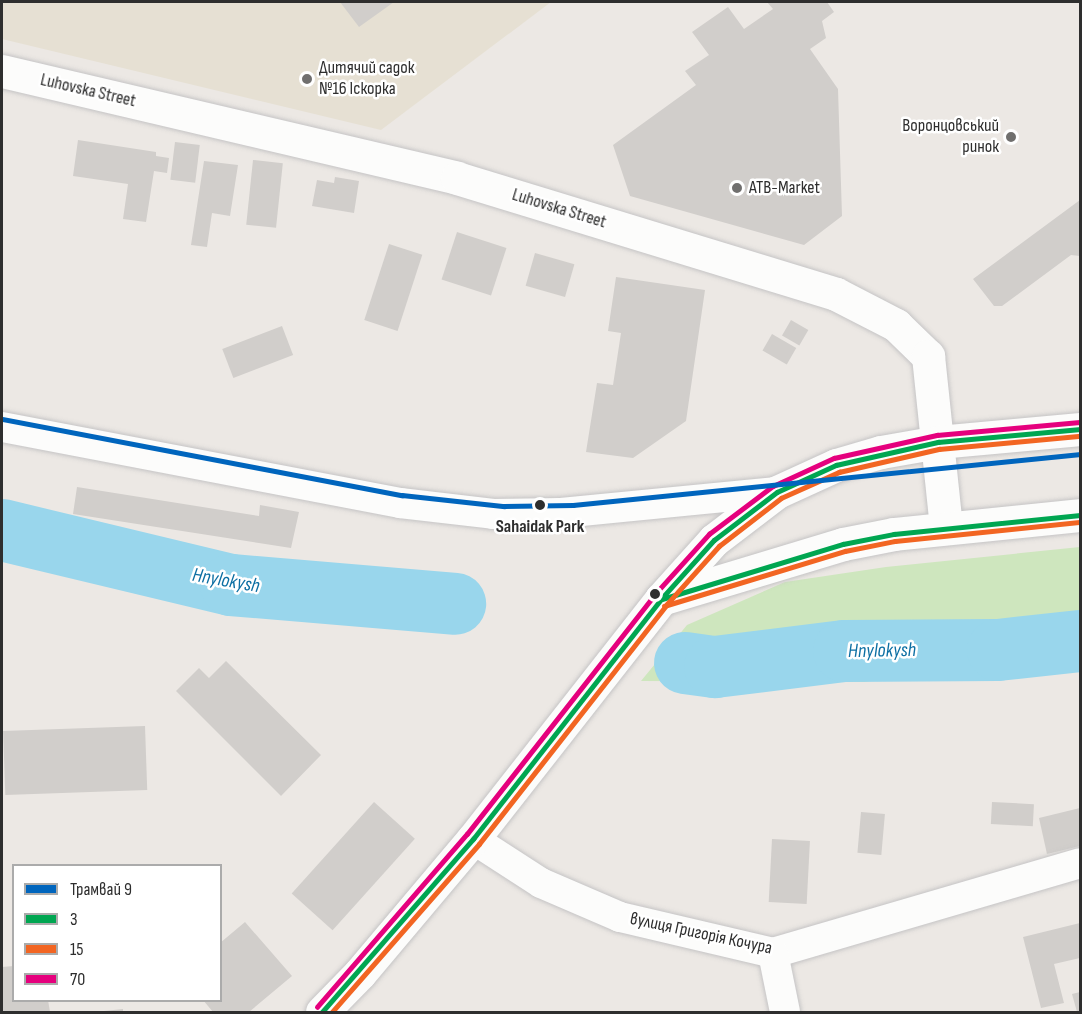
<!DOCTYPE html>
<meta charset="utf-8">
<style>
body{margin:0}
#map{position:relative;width:1082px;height:1014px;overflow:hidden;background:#ece8e4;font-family:"Sofia Sans Condensed",sans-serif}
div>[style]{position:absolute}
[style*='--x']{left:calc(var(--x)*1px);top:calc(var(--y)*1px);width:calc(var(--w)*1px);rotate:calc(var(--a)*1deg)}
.education>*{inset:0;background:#e6e0d3}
.green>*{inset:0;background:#cee6be}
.river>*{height:62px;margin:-31px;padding:0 31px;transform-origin:31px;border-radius:31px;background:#99d6ec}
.building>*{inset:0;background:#d1cecb;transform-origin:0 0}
.roads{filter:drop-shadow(0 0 2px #c5c4c5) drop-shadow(0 0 2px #c5c4c5)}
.minor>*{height:30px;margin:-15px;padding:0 15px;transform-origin:15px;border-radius:15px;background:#fcfcfb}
.tertiary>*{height:33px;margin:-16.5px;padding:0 16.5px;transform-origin:16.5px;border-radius:16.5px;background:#fcfcfb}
.secondary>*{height:33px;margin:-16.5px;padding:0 16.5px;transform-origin:16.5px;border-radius:16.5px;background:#fcfcfb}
.bus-1>*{height:4.5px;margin:-2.25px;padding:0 2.25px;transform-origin:2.25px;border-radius:2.25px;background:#00a651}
.bus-2>*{height:4.5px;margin:-2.25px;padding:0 2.25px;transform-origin:2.25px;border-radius:2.25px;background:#f26522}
.bus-3>*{height:4.5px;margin:-2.25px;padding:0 2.25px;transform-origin:2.25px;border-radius:2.25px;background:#e5007d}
.tram-1>*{height:4.5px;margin:-2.25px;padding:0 2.25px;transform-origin:2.25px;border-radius:2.25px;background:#0065bd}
.dots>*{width:16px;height:16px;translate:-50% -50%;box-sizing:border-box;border:3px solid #fff;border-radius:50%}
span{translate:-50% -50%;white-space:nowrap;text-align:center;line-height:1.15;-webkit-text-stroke:5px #fff;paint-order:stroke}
.poi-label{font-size:18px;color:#2e2e2e}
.left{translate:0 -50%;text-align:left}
.right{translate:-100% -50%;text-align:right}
.street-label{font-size:18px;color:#2e2e2e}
.stop-label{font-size:18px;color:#2e2e2e;font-weight:700}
.water-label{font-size:20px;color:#0d6fa3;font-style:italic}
.frame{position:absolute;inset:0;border:3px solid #2e2e2e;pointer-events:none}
.legend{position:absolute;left:12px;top:864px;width:210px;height:138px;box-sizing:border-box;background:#fff;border:2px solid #ababab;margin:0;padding:8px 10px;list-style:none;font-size:18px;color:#2e2e2e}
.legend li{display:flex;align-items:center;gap:12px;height:30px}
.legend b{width:30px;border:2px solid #ababab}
</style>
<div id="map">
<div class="education">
<div style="clip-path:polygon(2px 2px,551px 2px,381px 130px,2px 39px)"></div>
</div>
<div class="green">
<div style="clip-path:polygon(1080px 547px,1080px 651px,1048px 651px,864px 682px,641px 681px,687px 625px,785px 582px,886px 567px)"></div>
</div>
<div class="river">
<div style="--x:2;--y:530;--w:236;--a:13.5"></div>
<div style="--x:231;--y:585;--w:225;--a:4.8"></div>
<div style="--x:685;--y:663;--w:30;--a:8"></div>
<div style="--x:715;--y:667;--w:130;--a:-7.1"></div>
<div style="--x:844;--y:651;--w:154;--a:-0.4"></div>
<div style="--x:998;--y:650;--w:82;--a:-6.3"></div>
</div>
<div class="building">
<div style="clip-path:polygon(340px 2px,394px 2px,359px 27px)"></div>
<div style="clip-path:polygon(767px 2px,827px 2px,834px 12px,822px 21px,826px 38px,810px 49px,838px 89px,842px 216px,804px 245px,630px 196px,613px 145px,696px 85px,685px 71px,709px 55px,692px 32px,728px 7px,744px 29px,773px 9px)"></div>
<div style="clip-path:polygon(78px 140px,156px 152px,156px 156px,169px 158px,167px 173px,154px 171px,146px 222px,123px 219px,128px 184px,73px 176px)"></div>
<div style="left:175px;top:142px;width:25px;height:38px;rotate:7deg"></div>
<div style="left:253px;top:160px;width:30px;height:65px;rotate:6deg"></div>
<div style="clip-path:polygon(204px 161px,238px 165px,230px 216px,212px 213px,207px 247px,191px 245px)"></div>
<div style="clip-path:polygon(335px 177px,359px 181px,354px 213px,312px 206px,317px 180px,334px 183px)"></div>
<div style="clip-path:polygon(1080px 200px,1080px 256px,1071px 255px,1002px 306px,994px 306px,973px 279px)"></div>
<div style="left:457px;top:232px;width:52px;height:50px;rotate:18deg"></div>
<div style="left:389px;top:244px;width:35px;height:80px;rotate:18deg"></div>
<div style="left:535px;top:253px;width:41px;height:34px;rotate:16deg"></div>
<div style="clip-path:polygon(616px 277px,705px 290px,686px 421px,633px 458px,586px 452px,597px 383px,613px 385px,621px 333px,608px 331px)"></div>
<div style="left:791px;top:320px;width:20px;height:18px;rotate:30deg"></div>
<div style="left:282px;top:326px;width:31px;height:64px;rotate:69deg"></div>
<div style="left:772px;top:334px;width:28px;height:19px;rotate:30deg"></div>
<div style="clip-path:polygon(77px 487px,259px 516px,260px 505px,299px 512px,291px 548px,73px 514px)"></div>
<div style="clip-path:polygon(226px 661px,321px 755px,281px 796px,176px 691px,199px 668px,209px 678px)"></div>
<div style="left:145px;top:726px;width:64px;height:142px;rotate:88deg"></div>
<div style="left:374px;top:802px;width:55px;height:123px;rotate:42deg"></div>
<div style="left:992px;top:802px;width:42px;height:22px;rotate:3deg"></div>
<div style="clip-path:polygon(1080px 808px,1080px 846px,1047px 854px,1039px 818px)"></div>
<div style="left:861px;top:812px;width:24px;height:41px;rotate:5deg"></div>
<div style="left:772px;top:839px;width:38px;height:63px;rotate:3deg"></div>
<div style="clip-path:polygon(245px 922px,292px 976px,249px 1012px,213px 1012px,203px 1000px,220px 1000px,220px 943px)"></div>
<div style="clip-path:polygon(1080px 923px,1080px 958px,1054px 964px,1064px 1003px,1041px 1008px,1023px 937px)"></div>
<div style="clip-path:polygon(14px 966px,14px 1000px,48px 1000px,50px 1012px,2px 1012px,2px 967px)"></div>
<div style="clip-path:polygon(1080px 992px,1080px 1012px,1077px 1012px,1072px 994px)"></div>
<div style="clip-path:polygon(123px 1009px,123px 1012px,104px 1012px,104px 1011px)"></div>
</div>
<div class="roads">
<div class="minor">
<div style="--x:2;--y:427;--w:405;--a:10.8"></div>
<div style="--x:400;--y:503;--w:94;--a:6.7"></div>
<div style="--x:493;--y:514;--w:68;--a:-0.8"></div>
<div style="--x:561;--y:513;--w:217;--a:-5.6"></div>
<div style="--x:473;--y:839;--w:81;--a:32.9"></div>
<div style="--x:541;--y:883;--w:86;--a:23.3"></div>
<div style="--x:620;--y:917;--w:157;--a:13.2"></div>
<div style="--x:773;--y:953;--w:320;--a:-16.3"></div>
<div style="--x:773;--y:953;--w:60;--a:78.5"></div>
</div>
<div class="tertiary">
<div style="--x:2;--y:71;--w:467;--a:13.2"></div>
<div style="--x:457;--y:178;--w:396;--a:17"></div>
<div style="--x:836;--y:294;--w:68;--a:27.3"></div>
<div style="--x:896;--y:325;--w:45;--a:44.1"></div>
<div style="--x:928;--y:356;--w:173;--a:84"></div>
</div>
<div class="secondary">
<div style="--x:661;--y:599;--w:190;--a:-16.8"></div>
<div style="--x:843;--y:544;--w:52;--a:-11.1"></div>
<div style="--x:894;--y:534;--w:187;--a:-5.8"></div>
<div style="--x:322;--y:1012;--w:54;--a:-45.7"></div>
<div style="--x:360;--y:973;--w:175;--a:-49.9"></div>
<div style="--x:473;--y:839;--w:305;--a:-51.9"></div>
<div style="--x:661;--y:599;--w:79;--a:-48.1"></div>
<div style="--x:714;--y:540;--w:79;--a:-37.3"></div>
<div style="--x:777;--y:492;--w:65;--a:-24.6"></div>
<div style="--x:836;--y:465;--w:47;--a:-16.1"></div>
<div style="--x:881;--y:452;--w:58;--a:-10"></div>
<div style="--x:938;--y:442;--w:143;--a:-5.2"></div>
</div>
</div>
<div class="bus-1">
<div style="--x:662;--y:599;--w:189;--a:-16.9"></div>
<div style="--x:843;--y:544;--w:52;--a:-11.1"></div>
<div style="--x:894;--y:534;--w:187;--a:-5.8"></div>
<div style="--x:322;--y:1012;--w:230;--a:-48.9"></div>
<div style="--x:473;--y:839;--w:305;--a:-51.9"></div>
<div style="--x:661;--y:599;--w:79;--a:-48.1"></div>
<div style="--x:714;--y:540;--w:79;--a:-37.3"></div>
<div style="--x:777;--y:492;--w:65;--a:-24.6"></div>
<div style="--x:836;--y:465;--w:105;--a:-12.7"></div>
<div style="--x:938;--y:442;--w:143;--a:-5.2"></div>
</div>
<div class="bus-2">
<div style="--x:664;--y:606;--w:189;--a:-16.9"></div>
<div style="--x:845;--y:551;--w:51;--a:-11.3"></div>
<div style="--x:895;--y:541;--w:186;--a:-5.9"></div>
<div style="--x:332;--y:1012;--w:223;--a:-48.8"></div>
<div style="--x:479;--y:844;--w:305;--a:-51.9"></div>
<div style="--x:667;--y:604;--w:78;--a:-48.1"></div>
<div style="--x:719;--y:546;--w:78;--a:-37.7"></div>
<div style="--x:781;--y:498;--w:64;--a:-24.1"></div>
<div style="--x:839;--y:472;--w:103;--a:-13"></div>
<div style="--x:939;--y:449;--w:142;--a:-5.3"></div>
</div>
<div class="bus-3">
<div style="--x:317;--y:1007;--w:229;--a:-49.1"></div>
<div style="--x:467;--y:834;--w:305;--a:-51.9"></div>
<div style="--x:655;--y:594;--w:81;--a:-48"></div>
<div style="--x:709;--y:534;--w:80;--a:-36.9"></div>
<div style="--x:773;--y:486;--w:67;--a:-24.7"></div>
<div style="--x:834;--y:458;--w:106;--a:-12.6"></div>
<div style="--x:937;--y:435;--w:143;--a:-5.2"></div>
</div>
<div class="tram-1">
<div style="--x:2;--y:419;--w:407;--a:10.8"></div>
<div style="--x:402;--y:495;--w:103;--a:6.2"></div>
<div style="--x:504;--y:506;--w:69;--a:-0.8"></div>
<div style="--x:573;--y:505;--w:510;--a:-5.74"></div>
</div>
<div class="dots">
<div style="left:307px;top:79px;background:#706f6e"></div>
<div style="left:1011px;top:137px;background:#706f6e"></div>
<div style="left:737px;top:188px;background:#706f6e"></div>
<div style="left:540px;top:505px;background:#2e2e2e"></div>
<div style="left:655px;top:594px;background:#2e2e2e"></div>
</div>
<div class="poi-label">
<span class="left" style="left:319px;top:79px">Дитячий садок<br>№16 Іскорка</span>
<span class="right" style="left:999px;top:137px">Воронцовський<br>ринок</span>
<span class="left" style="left:749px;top:188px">ATB-Market</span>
</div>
<div class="street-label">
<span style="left:88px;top:91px;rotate:13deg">Luhovska Street</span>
<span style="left:559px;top:209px;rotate:17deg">Luhovska Street</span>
<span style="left:701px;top:934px;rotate:12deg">вулиця Григорія Кочура</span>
</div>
<div class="stop-label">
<span style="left:540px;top:527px">Sahaidak Park</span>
</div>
<div class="water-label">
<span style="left:226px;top:581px;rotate:10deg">Hnylokysh</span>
<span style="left:882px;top:651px;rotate:-1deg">Hnylokysh</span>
</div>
<div class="frame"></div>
<ul class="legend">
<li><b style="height:8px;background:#0065bd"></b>Трамвай 9</li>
<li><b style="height:8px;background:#00a651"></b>3</li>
<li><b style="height:8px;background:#f26522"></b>15</li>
<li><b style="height:8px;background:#e5007d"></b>70</li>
</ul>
</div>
